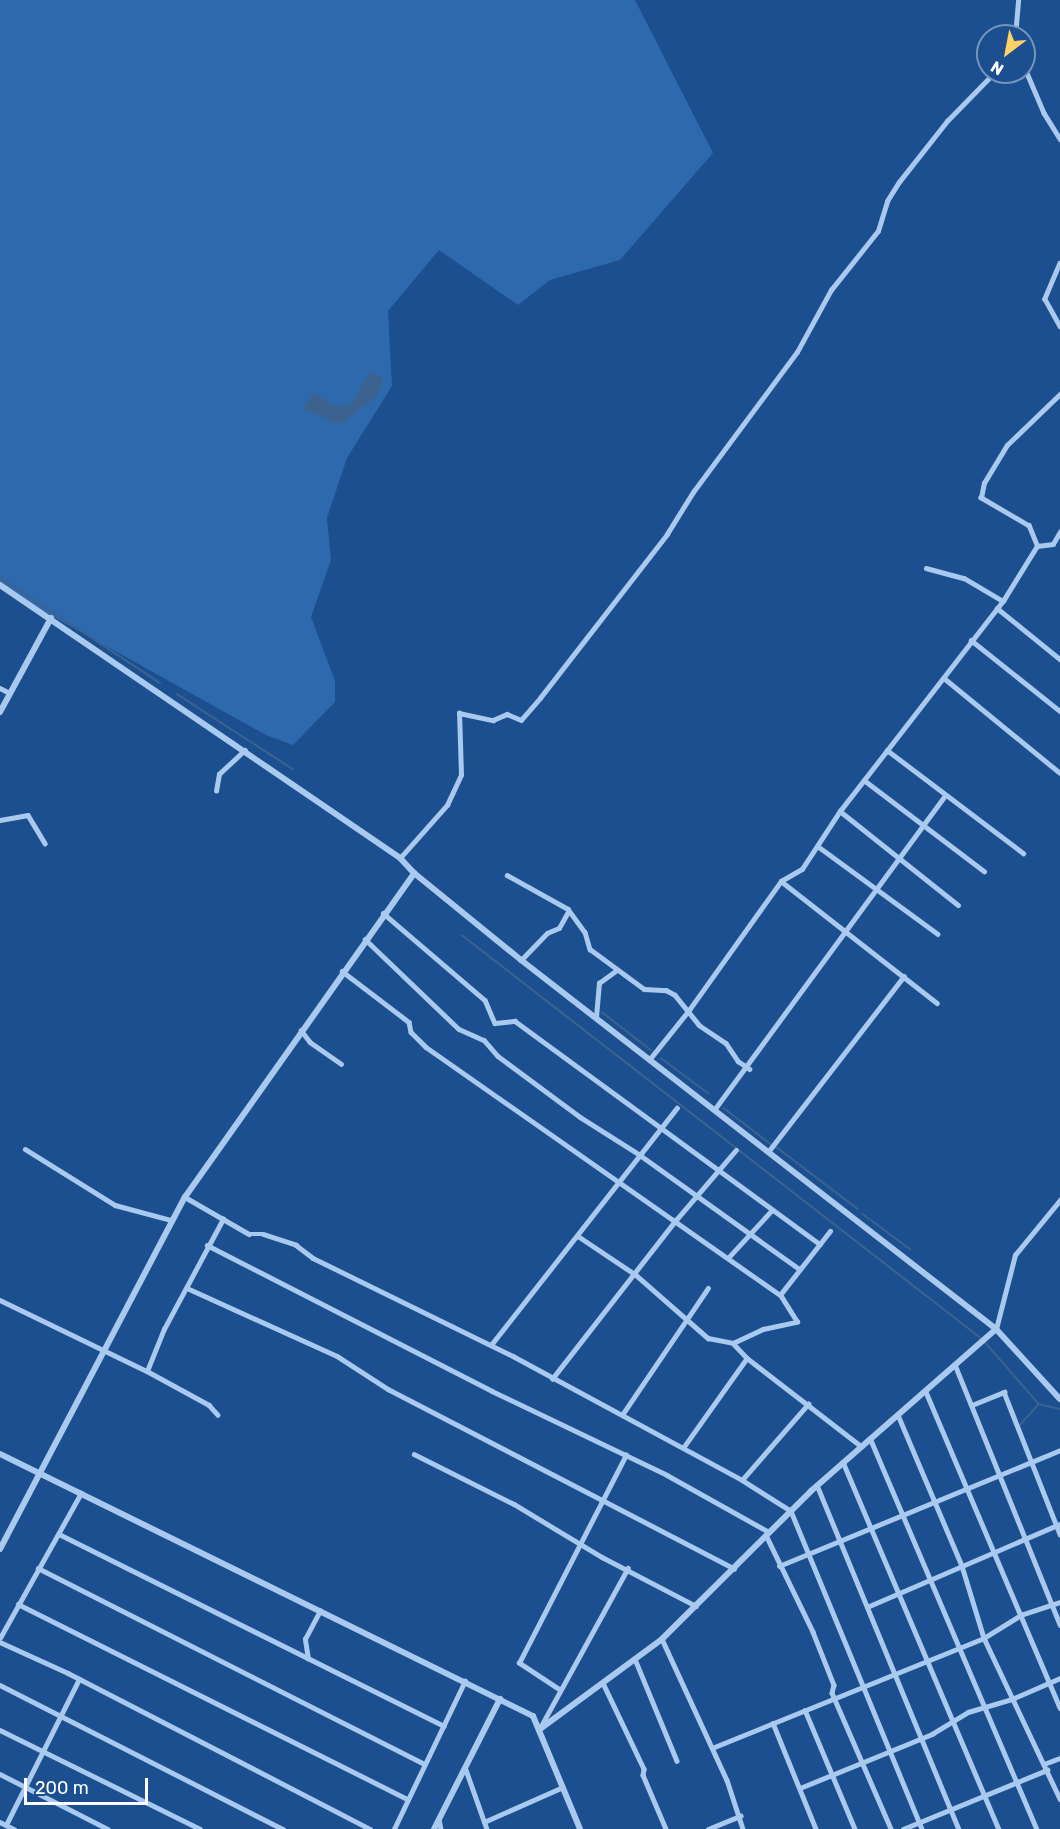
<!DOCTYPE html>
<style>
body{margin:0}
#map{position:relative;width:1060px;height:1829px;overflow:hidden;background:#1b4f8f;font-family:Rubik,sans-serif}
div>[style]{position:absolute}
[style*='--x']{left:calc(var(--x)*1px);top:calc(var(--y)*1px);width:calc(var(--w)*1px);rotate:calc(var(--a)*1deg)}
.green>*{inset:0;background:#2e69ad}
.water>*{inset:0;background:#3c6290}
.stream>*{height:1.5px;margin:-0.75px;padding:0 0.75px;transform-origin:0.75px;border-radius:0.75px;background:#3c6290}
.minor>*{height:4.5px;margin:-2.25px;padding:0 2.25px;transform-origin:2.25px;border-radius:2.25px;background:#a9c9ee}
.tertiary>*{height:6px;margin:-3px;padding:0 3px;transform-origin:3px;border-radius:3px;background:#a9c9ee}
span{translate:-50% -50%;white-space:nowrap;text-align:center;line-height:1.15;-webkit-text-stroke:6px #1b4f8f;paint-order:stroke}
.north{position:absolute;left:976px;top:24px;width:60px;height:60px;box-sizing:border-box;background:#1b4f8f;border:2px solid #7695bc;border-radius:50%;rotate:212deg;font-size:16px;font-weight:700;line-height:24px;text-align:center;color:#fff}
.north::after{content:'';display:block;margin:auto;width:21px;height:27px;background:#ffd166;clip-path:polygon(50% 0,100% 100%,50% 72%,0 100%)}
.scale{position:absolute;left:24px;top:1778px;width:124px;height:27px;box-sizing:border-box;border:3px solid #fff;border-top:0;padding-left:8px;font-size:18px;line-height:21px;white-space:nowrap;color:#fff;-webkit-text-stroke:4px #1b4f8f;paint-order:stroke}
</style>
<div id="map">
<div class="green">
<div style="clip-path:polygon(0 0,635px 0,713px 153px,620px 260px,550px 280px,518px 305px,439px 250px,388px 311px,392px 386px,347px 458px,327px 518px,331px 560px,311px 617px,335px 681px,335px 702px,293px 745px,266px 735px,0 587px)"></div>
</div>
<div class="water">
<div style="clip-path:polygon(370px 373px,381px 377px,383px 383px,376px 397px,344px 422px,336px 423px,302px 408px,314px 393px,335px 406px,350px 405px)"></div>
</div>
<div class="stream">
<div style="--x:0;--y:577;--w:192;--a:33.5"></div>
<div style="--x:177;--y:694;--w:138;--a:32.9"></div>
<div style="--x:462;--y:935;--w:657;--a:37.83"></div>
<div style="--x:602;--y:1012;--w:62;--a:37.8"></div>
<div style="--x:661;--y:1058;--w:59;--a:36.7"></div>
<div style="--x:724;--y:1108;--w:59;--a:37.5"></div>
<div style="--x:775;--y:1146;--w:104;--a:37.2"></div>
<div style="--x:863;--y:1214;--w:59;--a:36.7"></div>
<div style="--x:985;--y:1342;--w:82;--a:48.9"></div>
<div style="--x:1039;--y:1404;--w:22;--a:13"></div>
<div style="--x:1020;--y:1425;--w:28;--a:-48"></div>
</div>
<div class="minor">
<div style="--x:1015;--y:36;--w:36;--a:-85"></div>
<div style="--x:1024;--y:66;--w:51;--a:66.9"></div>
<div style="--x:1044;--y:113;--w:31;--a:58"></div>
<div style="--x:1060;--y:263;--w:39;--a:113"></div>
<div style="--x:1045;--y:299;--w:31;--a:61"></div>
<div style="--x:1037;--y:546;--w:22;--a:-112"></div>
<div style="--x:1029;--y:526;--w:56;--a:-149.7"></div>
<div style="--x:981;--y:498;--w:15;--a:-79"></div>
<div style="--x:984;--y:483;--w:44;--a:-58.8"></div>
<div style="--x:1007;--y:445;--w:74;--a:-43.9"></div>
<div style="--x:926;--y:568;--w:39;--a:15"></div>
<div style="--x:964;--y:578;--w:45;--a:30.5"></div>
<div style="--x:997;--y:608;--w:81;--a:39"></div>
<div style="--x:971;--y:640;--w:114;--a:38.6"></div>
<div style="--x:944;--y:678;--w:149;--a:39.3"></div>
<div style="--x:0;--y:688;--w:11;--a:27"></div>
<div style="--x:887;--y:750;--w:171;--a:37.1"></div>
<div style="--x:864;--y:780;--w:151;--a:37.2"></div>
<div style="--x:216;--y:791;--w:17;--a:-80"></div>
<div style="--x:219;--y:774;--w:35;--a:-43"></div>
<div style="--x:840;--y:811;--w:151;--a:38.5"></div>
<div style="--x:0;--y:820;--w:28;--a:-10"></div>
<div style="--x:28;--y:815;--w:33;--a:59"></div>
<div style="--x:819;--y:847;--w:147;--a:36.2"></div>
<div style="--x:400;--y:858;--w:71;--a:-48.4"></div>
<div style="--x:447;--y:805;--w:33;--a:-65"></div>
<div style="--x:461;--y:775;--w:62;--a:-91.8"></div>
<div style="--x:459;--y:713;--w:35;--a:12"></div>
<div style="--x:493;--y:720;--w:15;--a:-23"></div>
<div style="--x:507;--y:714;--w:15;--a:23"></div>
<div style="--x:521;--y:720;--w:29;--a:-49"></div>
<div style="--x:540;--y:698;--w:207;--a:-52.2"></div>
<div style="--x:667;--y:534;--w:49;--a:-58.2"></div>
<div style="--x:693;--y:492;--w:174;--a:-53.4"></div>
<div style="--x:797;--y:352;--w:71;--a:-61.3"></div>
<div style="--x:831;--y:290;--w:75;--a:-51.5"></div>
<div style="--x:878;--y:231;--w:31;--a:-73"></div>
<div style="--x:887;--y:201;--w:22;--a:-58"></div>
<div style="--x:899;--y:182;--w:78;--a:-51.8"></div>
<div style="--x:947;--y:121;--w:69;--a:-45.6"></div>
<div style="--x:507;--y:875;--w:70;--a:29.1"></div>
<div style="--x:568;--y:909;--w:29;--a:54"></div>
<div style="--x:585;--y:932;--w:18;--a:74"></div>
<div style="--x:590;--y:949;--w:67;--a:36.5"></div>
<div style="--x:644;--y:989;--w:22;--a:3"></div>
<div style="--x:666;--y:990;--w:10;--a:29"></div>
<div style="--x:675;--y:995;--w:38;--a:51"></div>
<div style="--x:699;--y:1025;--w:32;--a:34"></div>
<div style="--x:726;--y:1043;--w:22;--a:56"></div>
<div style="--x:738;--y:1061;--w:14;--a:34"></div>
<div style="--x:781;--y:881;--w:198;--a:38"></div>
<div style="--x:383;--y:913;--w:134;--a:40.5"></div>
<div style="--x:485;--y:1000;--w:25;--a:67"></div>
<div style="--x:495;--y:1023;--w:20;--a:-6"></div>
<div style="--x:515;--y:1021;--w:378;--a:36.2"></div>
<div style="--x:365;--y:939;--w:130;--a:43.8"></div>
<div style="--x:459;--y:1029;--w:27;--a:24"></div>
<div style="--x:484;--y:1040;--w:21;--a:49"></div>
<div style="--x:498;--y:1056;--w:102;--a:36.6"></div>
<div style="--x:580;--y:1117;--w:71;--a:32.3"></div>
<div style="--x:640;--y:1155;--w:196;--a:35.6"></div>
<div style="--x:521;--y:960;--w:37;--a:-46"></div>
<div style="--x:547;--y:933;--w:13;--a:-23"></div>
<div style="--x:559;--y:928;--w:18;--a:-61"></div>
<div style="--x:342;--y:971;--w:84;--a:37.3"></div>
<div style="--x:409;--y:1022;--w:10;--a:79"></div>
<div style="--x:411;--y:1032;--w:21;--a:45"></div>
<div style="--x:426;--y:1047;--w:432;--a:35"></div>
<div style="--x:596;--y:1017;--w:34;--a:-85"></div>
<div style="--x:599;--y:983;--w:22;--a:-36"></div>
<div style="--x:301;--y:1030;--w:15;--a:53"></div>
<div style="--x:310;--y:1042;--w:38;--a:35"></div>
<div style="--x:649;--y:1060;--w:64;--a:-51.3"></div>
<div style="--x:689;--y:1010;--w:158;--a:-54.5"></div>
<div style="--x:781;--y:881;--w:24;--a:-30"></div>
<div style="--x:802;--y:869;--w:69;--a:-56.8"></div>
<div style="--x:840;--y:811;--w:266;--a:-52.2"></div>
<div style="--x:1003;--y:601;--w:65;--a:-58.3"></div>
<div style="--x:1037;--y:546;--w:16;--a:-7"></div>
<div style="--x:1053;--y:544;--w:14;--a:-60"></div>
<div style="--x:714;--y:1110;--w:390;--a:-53.7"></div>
<div style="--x:25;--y:1149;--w:106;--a:31.9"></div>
<div style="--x:115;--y:1205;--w:58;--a:15"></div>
<div style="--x:768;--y:1152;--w:222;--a:-52.3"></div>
<div style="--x:185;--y:1197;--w:74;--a:30"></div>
<div style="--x:249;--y:1234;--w:14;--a:0"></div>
<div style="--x:263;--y:1234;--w:35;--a:18"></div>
<div style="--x:296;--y:1245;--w:21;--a:37"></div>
<div style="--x:313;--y:1258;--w:223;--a:26.1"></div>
<div style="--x:513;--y:1356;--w:260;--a:28.4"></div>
<div style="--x:742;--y:1480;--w:58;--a:32.3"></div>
<div style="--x:791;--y:1511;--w:344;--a:67.6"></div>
<div style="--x:578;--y:1236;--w:70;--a:33.9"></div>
<div style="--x:636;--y:1275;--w:96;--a:41.2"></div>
<div style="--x:708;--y:1338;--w:25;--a:11"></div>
<div style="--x:733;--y:1343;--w:21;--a:47"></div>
<div style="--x:747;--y:1358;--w:144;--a:37.7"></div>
<div style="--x:207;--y:1245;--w:320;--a:27.1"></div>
<div style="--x:492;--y:1391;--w:194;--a:25.6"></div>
<div style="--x:667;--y:1475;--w:117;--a:29.2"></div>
<div style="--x:728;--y:1258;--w:64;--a:-47.5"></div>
<div style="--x:187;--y:1288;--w:165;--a:24.4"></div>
<div style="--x:337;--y:1356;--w:61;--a:32.9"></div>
<div style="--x:388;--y:1389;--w:390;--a:27.4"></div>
<div style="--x:0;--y:1300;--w:163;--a:25.8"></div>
<div style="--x:147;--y:1371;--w:71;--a:28.7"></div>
<div style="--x:209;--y:1405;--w:13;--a:48"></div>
<div style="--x:996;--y:1329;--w:76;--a:-75.6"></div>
<div style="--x:1015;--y:1255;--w:71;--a:-50.7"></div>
<div style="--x:733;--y:1343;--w:33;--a:-25"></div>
<div style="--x:763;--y:1329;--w:35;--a:-12"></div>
<div style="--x:797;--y:1322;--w:32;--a:-122"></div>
<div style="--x:780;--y:1295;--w:81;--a:-52"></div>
<div style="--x:491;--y:1345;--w:301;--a:-51.9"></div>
<div style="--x:956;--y:1367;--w:278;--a:68"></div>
<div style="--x:147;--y:1371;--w:45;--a:-68"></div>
<div style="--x:164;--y:1329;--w:125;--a:-61.8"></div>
<div style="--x:552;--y:1379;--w:202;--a:-52.1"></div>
<div style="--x:676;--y:1220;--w:92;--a:-49.4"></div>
<div style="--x:926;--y:1392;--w:343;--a:67"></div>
<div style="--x:972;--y:1405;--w:35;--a:-22"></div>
<div style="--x:1004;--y:1392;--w:153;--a:68.5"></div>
<div style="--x:622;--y:1415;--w:153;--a:-55.9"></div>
<div style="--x:898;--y:1415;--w:164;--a:67"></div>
<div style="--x:962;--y:1566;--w:75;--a:73"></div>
<div style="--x:984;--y:1638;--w:178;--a:64.7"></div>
<div style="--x:870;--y:1438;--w:425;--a:66.9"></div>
<div style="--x:683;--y:1448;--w:110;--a:-54.6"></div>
<div style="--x:414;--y:1454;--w:112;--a:26.6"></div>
<div style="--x:514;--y:1504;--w:103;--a:31.1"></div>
<div style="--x:602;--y:1557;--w:106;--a:27.5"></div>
<div style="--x:843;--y:1462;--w:399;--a:67"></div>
<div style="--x:742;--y:1480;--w:101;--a:-49"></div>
<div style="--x:817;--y:1485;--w:372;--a:67.6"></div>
<div style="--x:59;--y:1534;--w:430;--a:26.5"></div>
<div style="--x:766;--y:1535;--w:108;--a:64.1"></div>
<div style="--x:813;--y:1632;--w:57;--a:68.4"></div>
<div style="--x:834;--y:1685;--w:8;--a:104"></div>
<div style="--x:832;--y:1693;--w:148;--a:66.5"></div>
<div style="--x:779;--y:1566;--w:304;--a:-22.4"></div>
<div style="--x:38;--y:1568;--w:433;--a:26.9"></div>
<div style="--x:18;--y:1604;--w:436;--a:26.6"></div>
<div style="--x:867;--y:1607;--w:210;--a:-23.3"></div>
<div style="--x:0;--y:1638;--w:166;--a:-60.8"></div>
<div style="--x:662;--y:1639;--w:155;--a:65.3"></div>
<div style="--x:727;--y:1780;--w:52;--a:71.9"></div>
<div style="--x:0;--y:1642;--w:75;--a:24.5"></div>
<div style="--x:68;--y:1673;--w:340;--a:27.3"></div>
<div style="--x:308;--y:1659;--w:20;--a:-99"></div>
<div style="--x:305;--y:1639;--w:32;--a:-62"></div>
<div style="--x:635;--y:1659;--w:110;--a:67.6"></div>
<div style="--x:0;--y:1685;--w:318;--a:27"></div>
<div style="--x:604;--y:1685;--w:93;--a:64.5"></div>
<div style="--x:644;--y:1769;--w:6;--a:99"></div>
<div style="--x:643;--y:1775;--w:59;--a:66.9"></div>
<div style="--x:560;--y:1690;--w:49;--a:-146.6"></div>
<div style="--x:519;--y:1663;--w:234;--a:-62.8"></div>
<div style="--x:805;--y:1710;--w:129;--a:67.2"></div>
<div style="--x:773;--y:1723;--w:114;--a:67.9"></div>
<div style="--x:541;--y:1726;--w:180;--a:-61.2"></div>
<div style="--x:0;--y:1730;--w:223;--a:26.3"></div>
<div style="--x:712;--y:1748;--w:293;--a:-22"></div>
<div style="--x:984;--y:1638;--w:44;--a:-31.9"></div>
<div style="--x:1021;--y:1615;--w:41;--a:-18.4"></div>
<div style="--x:1044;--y:1764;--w:17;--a:-21"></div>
<div style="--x:465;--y:1767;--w:66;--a:70.5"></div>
<div style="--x:0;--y:1774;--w:121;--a:27"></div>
<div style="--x:800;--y:1788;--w:143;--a:-22.2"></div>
<div style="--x:932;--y:1734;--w:42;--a:-31.4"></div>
<div style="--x:968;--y:1712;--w:46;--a:-16.5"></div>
<div style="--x:1012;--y:1699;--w:52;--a:-23.6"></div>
<div style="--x:439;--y:1819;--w:10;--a:79"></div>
<div style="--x:0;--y:1822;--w:16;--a:27"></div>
<div style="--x:484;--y:1822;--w:86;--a:-23.9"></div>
<div style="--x:6;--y:1825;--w:163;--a:-63.4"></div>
<div style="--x:394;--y:1829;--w:164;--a:-64.4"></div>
<div style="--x:708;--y:1829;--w:35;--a:-22"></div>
<div style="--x:903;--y:1829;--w:156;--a:-22.3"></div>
</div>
<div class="tertiary">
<div style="--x:0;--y:585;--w:484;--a:34.3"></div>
<div style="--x:400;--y:858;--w:21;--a:47"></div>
<div style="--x:414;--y:873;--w:138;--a:39.1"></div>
<div style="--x:521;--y:960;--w:601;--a:37.84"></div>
<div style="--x:996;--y:1329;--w:95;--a:47.6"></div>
<div style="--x:0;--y:712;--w:107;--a:-61.5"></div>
<div style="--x:0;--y:1454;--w:594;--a:26.18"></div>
<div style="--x:533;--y:1716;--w:122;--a:67.4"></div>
<div style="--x:0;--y:1549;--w:398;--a:-62.3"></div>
<div style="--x:185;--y:1197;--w:397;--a:-54.7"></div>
<div style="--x:540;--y:1729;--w:152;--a:-36.4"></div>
<div style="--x:662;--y:1639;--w:210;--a:-44.8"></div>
<div style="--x:811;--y:1491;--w:246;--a:-41.2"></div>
<div style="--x:434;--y:1829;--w:146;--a:-63.1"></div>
</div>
<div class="north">N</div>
<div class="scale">200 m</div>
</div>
